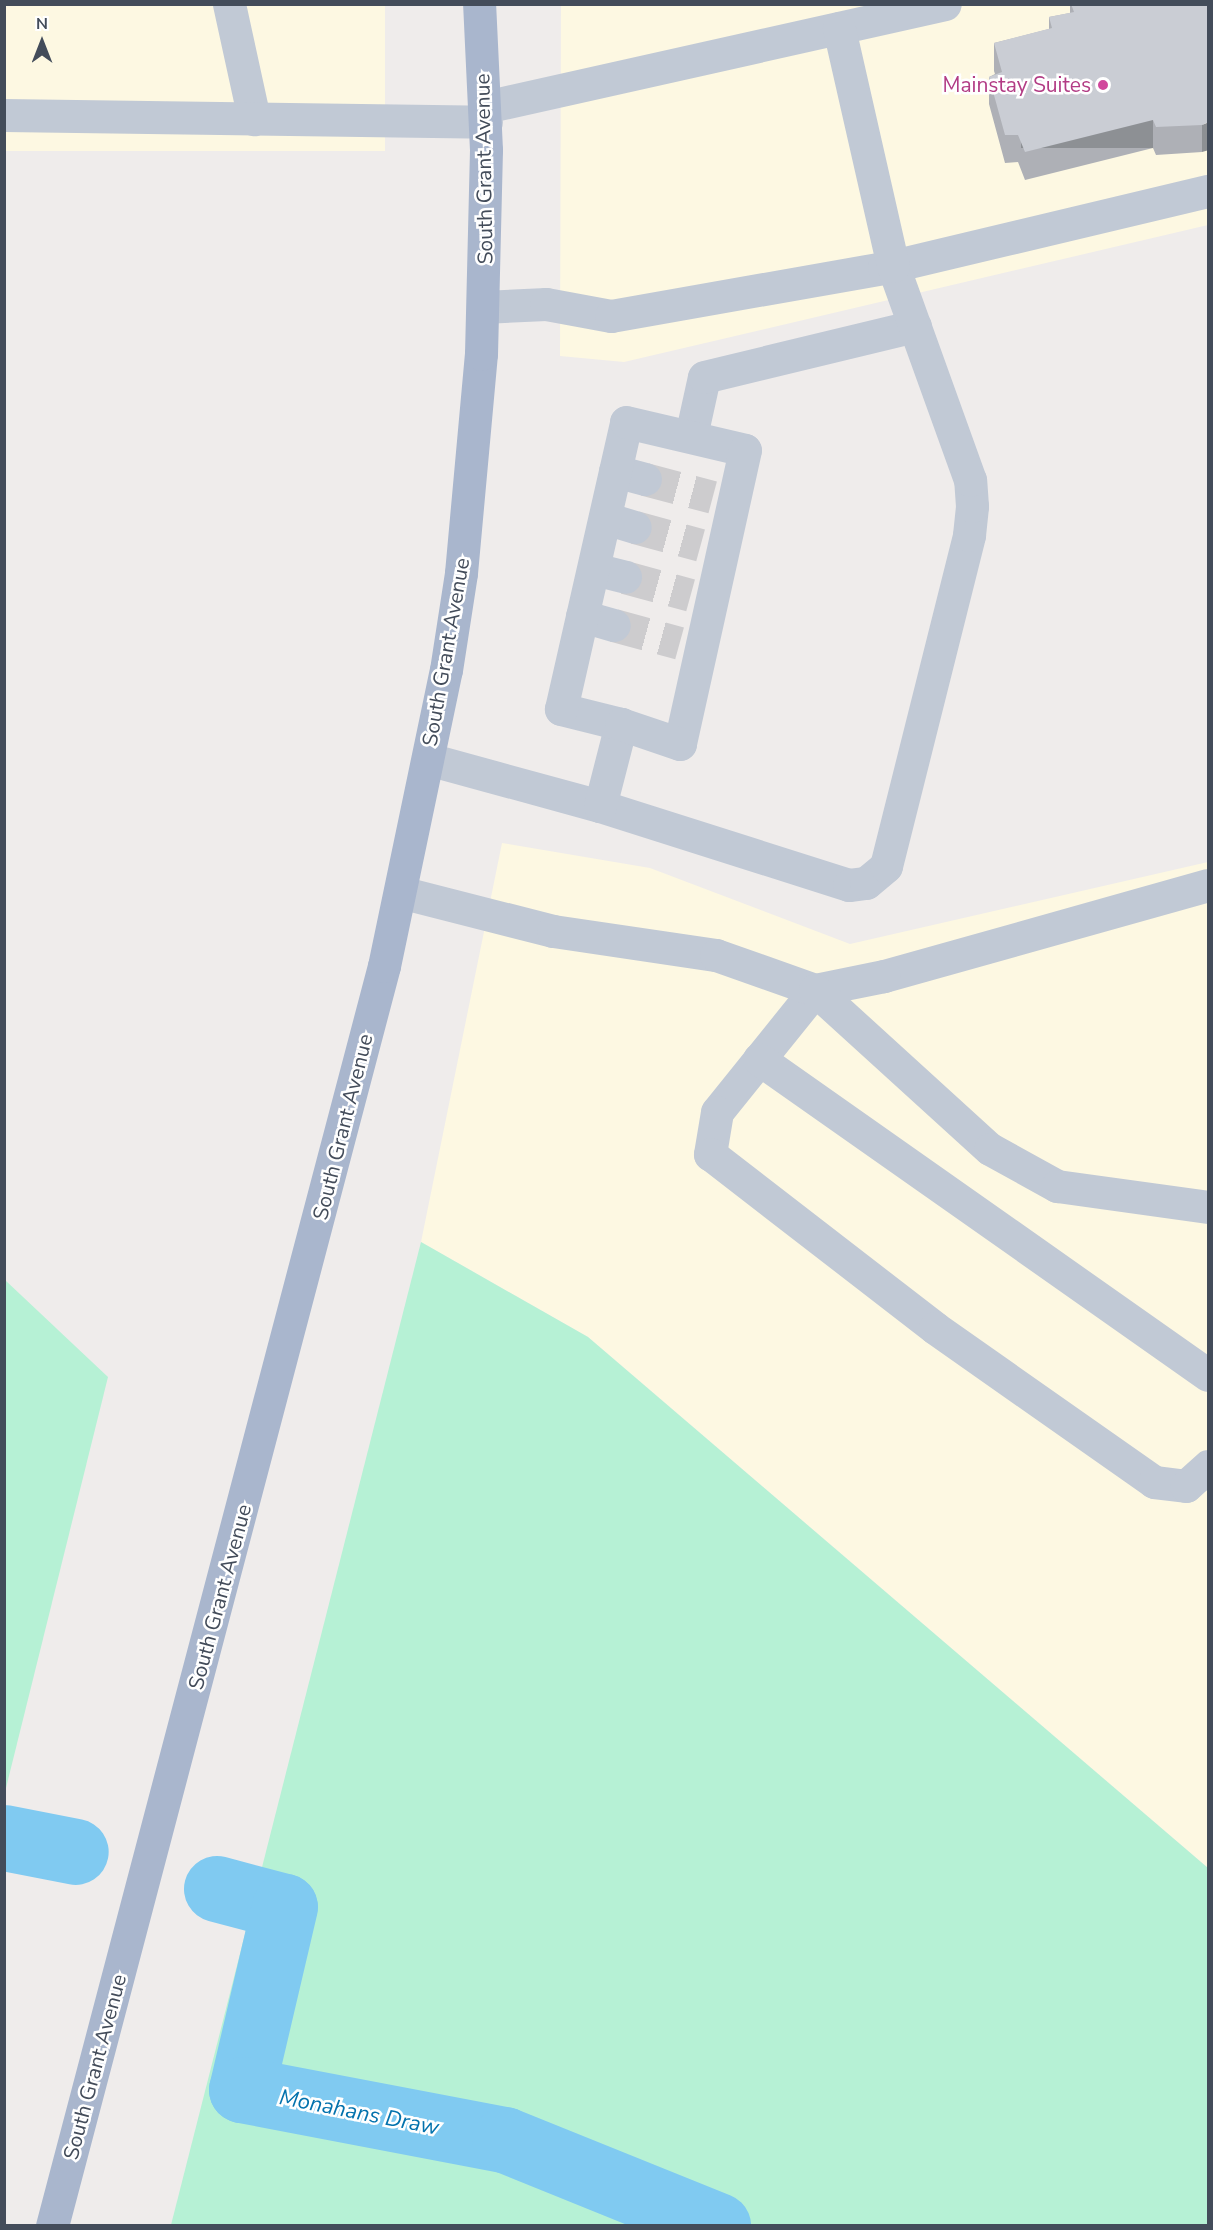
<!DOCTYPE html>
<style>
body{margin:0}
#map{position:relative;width:1213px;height:2230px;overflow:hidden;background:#efeceb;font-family:"Nunito Sans",sans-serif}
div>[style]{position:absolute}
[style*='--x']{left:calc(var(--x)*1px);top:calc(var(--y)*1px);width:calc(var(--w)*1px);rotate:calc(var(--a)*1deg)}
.commercial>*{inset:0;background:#fdf8e2;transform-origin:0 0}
.green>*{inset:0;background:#b6f1d5}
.river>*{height:66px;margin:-33px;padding:0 33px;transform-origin:33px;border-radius:33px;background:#80caf1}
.minor-tunnel>*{height:33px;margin-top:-16.5px;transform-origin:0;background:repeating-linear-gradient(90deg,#cdccce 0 33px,transparent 0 49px)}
.minor>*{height:33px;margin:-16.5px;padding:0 16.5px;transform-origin:16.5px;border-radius:16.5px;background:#c1c9d5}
.major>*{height:33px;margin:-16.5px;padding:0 16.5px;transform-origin:16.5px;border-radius:16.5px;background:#a9b6cd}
.wall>*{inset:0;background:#aeb0b6}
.shaded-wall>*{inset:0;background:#8d9094;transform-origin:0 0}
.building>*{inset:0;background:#cacdd4}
.dots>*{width:16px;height:16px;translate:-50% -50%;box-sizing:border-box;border:3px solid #fff;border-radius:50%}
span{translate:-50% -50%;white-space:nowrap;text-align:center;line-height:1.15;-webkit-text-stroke:5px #fff;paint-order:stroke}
.hotel-label{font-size:21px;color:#b23c85}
.right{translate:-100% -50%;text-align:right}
.street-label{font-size:21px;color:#434c5a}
.water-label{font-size:22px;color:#0372ad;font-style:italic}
.frame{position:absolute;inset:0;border:6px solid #434c5a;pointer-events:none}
.north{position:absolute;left:12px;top:12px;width:60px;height:60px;-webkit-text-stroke:4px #fff;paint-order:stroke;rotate:0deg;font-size:16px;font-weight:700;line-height:24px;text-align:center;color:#434c5a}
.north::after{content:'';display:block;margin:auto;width:21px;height:27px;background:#434c5a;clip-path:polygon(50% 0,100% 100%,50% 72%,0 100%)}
</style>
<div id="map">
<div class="commercial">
<div style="left:5px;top:5px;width:380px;height:146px"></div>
<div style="clip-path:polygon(561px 5px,1208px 5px,1208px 225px,624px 362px,560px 356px)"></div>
<div style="clip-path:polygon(502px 843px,650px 868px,850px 944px,1208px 862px,1208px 1868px,588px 1337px,421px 1242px)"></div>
</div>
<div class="green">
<div style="clip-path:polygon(421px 1242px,588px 1337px,1208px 1868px,1208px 2225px,171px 2225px)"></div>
<div style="clip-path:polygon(5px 1280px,108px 1377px,5px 1792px)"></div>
</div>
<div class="river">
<div style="--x:4;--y:1838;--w:73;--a:11"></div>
<div style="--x:217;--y:1889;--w:70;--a:14.8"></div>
<div style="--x:285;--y:1907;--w:188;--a:103.2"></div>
<div style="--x:242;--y:2090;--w:268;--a:10.8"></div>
<div style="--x:505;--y:2140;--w:230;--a:22"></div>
</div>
<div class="minor-tunnel">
<div style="--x:645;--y:479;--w:70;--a:14.8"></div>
<div style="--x:635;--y:527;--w:68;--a:15.3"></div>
<div style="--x:625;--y:577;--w:68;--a:15.3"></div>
<div style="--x:614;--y:625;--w:68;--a:15.3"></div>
</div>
<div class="minor">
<div style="--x:229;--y:4;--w:118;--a:77.7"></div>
<div style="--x:485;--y:107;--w:471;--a:-12.6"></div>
<div style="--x:4;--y:115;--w:482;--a:0.8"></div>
<div style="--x:483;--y:307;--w:63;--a:-2.7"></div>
<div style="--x:546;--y:304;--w:66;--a:10.5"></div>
<div style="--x:611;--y:316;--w:277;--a:-10"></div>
<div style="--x:884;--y:268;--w:333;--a:-13.4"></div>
<div style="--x:691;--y:436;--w:60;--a:-77.6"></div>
<div style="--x:704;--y:377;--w:217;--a:-13.6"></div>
<div style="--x:615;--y:471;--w:31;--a:15"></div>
<div style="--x:605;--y:518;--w:31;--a:17"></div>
<div style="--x:594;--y:569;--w:32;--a:14"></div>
<div style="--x:582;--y:616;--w:33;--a:16"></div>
<div style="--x:428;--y:759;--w:178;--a:15.3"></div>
<div style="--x:600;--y:806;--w:261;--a:17.6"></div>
<div style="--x:849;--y:885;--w:17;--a:-7"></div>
<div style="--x:866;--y:883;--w:26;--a:-40"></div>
<div style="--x:886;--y:866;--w:341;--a:-75.9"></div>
<div style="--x:969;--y:535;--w:29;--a:-84"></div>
<div style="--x:972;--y:506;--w:26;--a:-94"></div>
<div style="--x:970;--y:480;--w:227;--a:-109.8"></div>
<div style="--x:893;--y:266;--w:244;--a:-102.8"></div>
<div style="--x:600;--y:806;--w:85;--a:-75.6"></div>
<div style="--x:621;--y:724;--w:62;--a:-166"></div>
<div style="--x:561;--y:709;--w:294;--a:-77.2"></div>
<div style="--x:626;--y:422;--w:122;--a:13.2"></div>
<div style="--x:745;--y:450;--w:301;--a:102.5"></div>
<div style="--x:680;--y:744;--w:62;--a:-161.3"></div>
<div style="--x:1208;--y:885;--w:337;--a:164.3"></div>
<div style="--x:884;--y:976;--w:70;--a:168.5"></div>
<div style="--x:815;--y:990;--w:156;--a:128.8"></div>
<div style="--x:717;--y:1112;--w:43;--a:99.5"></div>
<div style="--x:710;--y:1154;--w:284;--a:37.7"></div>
<div style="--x:935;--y:1328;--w:268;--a:35.1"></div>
<div style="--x:1154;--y:1482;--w:32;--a:7"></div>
<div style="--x:1186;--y:1486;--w:30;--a:-42"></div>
<div style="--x:400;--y:892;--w:158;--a:14.3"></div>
<div style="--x:553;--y:931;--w:165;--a:8.4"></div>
<div style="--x:716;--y:955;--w:105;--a:19.5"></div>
<div style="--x:815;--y:990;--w:236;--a:42.3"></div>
<div style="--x:990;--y:1149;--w:77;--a:28.9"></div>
<div style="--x:1057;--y:1186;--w:152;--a:7.9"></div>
<div style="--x:759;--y:1059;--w:549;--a:35.14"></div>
</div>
<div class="major">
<div style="--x:52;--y:2226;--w:1303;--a:-75.24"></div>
<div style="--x:384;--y:966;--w:302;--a:-78.2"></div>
<div style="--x:446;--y:670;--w:98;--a:-81.2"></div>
<div style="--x:461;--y:573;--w:220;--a:-84.8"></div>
<div style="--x:481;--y:354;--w:204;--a:-88.6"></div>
<div style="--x:486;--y:150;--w:146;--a:-92.7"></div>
</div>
<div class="wall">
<div style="clip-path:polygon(1070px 4px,1209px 4px,1202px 152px,1156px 155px,1153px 148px,1025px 180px,1018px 162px,1005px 163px,989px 104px,989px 77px,995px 74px,994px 71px,994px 43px,1049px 29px,1049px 17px,1070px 13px)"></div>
</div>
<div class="shaded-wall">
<div style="left:1153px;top:120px;width:28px;height:132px;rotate:90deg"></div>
<div style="clip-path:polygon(1209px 122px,1209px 150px,1202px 152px,1202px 125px)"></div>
</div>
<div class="building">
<div style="clip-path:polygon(1071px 4px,1209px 4px,1209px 122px,1202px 125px,1156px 127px,1153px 120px,1025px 152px,1018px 135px,1005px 135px,989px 77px,1002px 72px,994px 43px,1052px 28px,1049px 17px,1074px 12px)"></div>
</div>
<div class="dots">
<div style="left:1103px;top:85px;background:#d1479c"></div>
</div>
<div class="hotel-label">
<span class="right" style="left:1091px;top:85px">Mainstay Suites</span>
</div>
<div class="street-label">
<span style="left:484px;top:169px;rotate:-91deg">South Grant Avenue</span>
<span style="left:446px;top:652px;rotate:-80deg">South Grant Avenue</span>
<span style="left:343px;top:1127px;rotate:-76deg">South Grant Avenue</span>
<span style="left:220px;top:1597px;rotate:-75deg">South Grant Avenue</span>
<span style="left:95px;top:2067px;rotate:-75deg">South Grant Avenue</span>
</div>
<div class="water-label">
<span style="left:359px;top:2113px;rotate:11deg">Monahans Draw</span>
</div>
<div class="frame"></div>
<div class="north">N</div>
</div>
